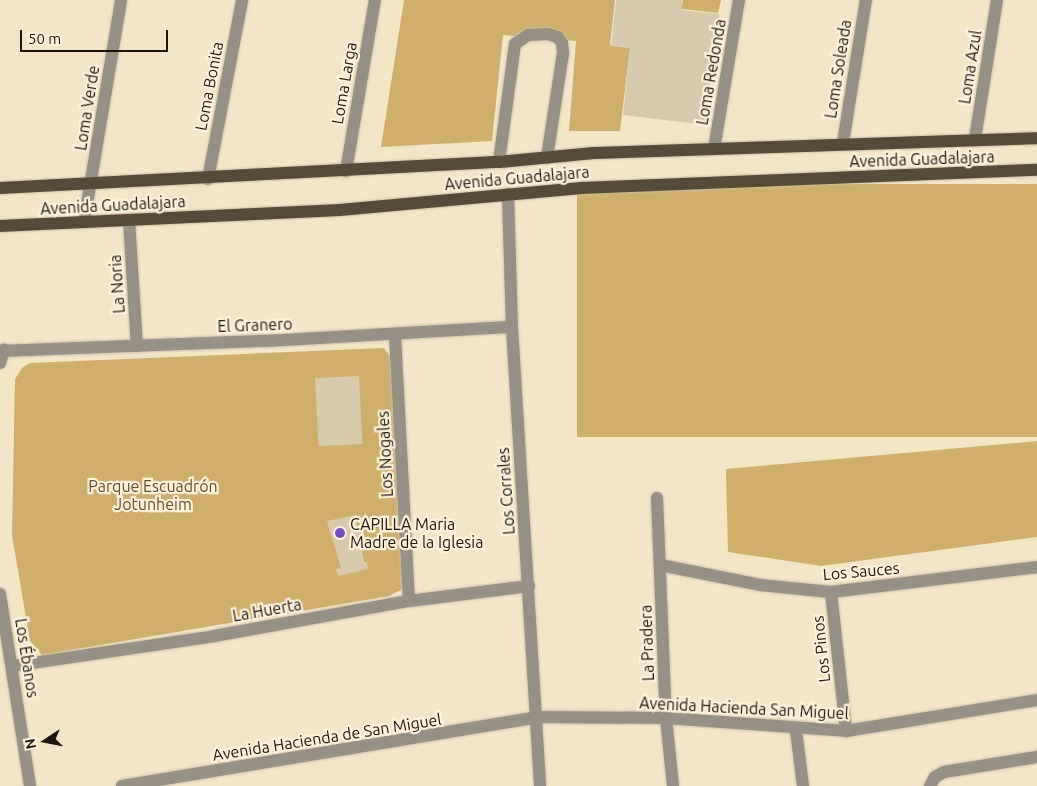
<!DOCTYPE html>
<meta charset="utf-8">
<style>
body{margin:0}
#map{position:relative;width:1037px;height:786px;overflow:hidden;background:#f4e5c7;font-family:Ubuntu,sans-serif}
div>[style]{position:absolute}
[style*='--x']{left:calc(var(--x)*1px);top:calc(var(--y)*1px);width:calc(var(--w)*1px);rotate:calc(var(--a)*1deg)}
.green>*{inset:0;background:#d0af6c;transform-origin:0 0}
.building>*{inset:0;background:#d8c9ac;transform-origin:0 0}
.roads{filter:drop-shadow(0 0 1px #cdc0a5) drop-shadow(0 0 1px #cdc0a5)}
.minor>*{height:12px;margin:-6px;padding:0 6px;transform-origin:6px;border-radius:6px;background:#979084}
.major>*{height:12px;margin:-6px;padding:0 6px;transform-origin:6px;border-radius:6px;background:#564b36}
.dots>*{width:14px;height:14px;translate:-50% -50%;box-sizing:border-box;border:2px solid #fef2da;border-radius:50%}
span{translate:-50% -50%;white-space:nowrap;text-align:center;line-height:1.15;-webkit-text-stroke:4.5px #fef2da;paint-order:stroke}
.street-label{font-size:16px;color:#1b150b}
.park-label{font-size:16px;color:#635028}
.poi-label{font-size:16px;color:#1b150b}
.left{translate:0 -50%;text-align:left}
.north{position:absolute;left:20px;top:716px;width:50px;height:50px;-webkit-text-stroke:4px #fef2da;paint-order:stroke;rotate:259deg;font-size:14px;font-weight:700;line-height:20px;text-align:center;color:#1b150b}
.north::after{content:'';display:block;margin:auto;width:18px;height:22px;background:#1b150b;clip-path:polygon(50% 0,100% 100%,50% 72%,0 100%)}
.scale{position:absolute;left:20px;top:30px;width:148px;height:22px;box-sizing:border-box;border:2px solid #1b150b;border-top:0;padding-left:6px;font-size:15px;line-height:18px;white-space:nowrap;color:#1b150b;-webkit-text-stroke:4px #fef2da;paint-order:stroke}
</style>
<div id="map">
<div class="green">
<div style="clip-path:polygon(404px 0,615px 0,610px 45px,630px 48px,620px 131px,569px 131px,576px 41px,503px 35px,492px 141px,381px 147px)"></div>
<div style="clip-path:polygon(683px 0,721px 0,718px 13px,681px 9px)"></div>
<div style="left:1037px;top:184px;width:253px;height:460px;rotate:90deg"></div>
<div style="clip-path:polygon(384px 348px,392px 359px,403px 589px,389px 596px,42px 655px,30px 641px,12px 535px,15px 379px,22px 368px,30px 363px)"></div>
<div style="clip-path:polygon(1037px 441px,1037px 537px,821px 566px,728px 552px,726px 469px)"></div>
</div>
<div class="building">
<div style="clip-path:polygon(616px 0,682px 0,681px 10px,719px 14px,706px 125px,623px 115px,630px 48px,611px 46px)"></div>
<div style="left:359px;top:376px;width:68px;height:44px;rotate:87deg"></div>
<div style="clip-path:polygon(356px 515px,364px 562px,367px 562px,368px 569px,338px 576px,336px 569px,341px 568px,327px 521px)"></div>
</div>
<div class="roads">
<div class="minor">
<div style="--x:975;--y:139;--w:141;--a:-81"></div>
<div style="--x:843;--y:143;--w:145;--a:-80.9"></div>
<div style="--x:714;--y:149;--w:151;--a:-80.5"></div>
<div style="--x:499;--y:162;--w:119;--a:-82.3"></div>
<div style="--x:515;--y:44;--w:16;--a:-35"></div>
<div style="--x:528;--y:35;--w:20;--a:-3"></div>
<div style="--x:548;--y:34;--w:10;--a:17"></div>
<div style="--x:558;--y:37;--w:7;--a:56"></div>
<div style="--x:562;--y:43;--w:10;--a:84"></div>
<div style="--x:563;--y:53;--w:106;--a:98.7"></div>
<div style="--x:346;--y:171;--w:173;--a:-80.4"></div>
<div style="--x:208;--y:179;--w:182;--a:-79.2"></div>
<div style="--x:508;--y:194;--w:133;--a:88.3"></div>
<div style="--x:512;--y:327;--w:460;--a:86.5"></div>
<div style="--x:129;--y:220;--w:126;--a:86.4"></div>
<div style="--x:84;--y:222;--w:225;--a:-80.5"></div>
<div style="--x:395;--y:335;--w:266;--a:87"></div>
<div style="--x:0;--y:351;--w:266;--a:-2.2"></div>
<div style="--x:266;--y:341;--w:246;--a:-3.3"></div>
<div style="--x:0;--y:363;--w:14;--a:-73"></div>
<div style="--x:657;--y:498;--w:220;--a:87.7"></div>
<div style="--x:666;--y:718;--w:68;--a:84.1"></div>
<div style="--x:660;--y:565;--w:102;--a:11.3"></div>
<div style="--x:760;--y:585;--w:71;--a:5.6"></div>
<div style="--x:831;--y:592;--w:208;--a:-6.9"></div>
<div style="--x:831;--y:592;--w:140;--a:83.8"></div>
<div style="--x:0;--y:594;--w:194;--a:81.1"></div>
<div style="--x:12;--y:666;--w:204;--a:-8.4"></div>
<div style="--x:214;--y:636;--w:198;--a:-10.2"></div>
<div style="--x:409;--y:601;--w:121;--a:-7.1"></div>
<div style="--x:796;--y:730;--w:56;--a:82.9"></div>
<div style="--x:122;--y:786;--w:421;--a:-9.4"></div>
<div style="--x:537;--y:717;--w:129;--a:0.4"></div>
<div style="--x:666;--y:718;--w:180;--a:4.1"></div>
<div style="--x:846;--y:731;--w:193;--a:-9.2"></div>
<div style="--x:930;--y:786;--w:10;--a:-61"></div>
<div style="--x:935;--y:777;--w:10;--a:-29"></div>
<div style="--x:944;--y:772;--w:94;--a:-9.2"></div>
</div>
<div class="major">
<div style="--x:0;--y:188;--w:500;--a:-3"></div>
<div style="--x:499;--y:162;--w:95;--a:-5.4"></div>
<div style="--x:594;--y:153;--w:443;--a:-1.9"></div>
<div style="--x:0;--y:226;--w:340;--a:-2.7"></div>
<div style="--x:340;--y:210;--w:242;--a:-5.2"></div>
<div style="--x:581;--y:188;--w:456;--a:-2.3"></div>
</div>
</div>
<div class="dots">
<div style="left:340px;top:533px;background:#724ac3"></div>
</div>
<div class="street-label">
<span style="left:970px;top:67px;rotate:-81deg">Loma Azul</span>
<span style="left:838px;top:69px;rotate:-81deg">Loma Soleada</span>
<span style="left:711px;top:72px;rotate:-80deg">Loma Redonda</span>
<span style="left:344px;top:83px;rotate:-80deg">Loma Larga</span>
<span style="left:209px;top:86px;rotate:-79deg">Loma Bonita</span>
<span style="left:87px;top:108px;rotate:-81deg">Loma Verde</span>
<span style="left:922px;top:159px;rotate:-2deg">Avenida Guadalajara</span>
<span style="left:517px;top:178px;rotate:-5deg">Avenida Guadalajara</span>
<span style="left:113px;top:205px;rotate:-3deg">Avenida Guadalajara</span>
<span style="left:117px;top:284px;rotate:-94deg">La Noria</span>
<span style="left:255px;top:325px;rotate:-2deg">El Granero</span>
<span style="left:385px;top:454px;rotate:-93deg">Los Nogales</span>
<span style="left:506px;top:491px;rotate:-94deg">Los Corrales</span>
<span style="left:861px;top:571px;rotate:-5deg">Los Sauces</span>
<span style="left:267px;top:610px;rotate:-10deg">La Huerta</span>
<span style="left:647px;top:643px;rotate:-92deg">La Pradera</span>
<span style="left:821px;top:649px;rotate:-96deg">Los Pinos</span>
<span style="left:27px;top:658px;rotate:81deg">Los Ébanos</span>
<span style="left:744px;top:708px;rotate:3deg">Avenida Hacienda San Miguel</span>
<span style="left:327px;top:737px;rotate:-9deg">Avenida Hacienda de San Miguel</span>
</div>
<div class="park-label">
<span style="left:153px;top:495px">Parque Escuadrón<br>Jotunheim</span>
</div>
<div class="poi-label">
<span class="left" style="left:350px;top:533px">CAPILLA Maria<br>Madre de la Iglesia</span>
</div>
<div class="north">N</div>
<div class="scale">50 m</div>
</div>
